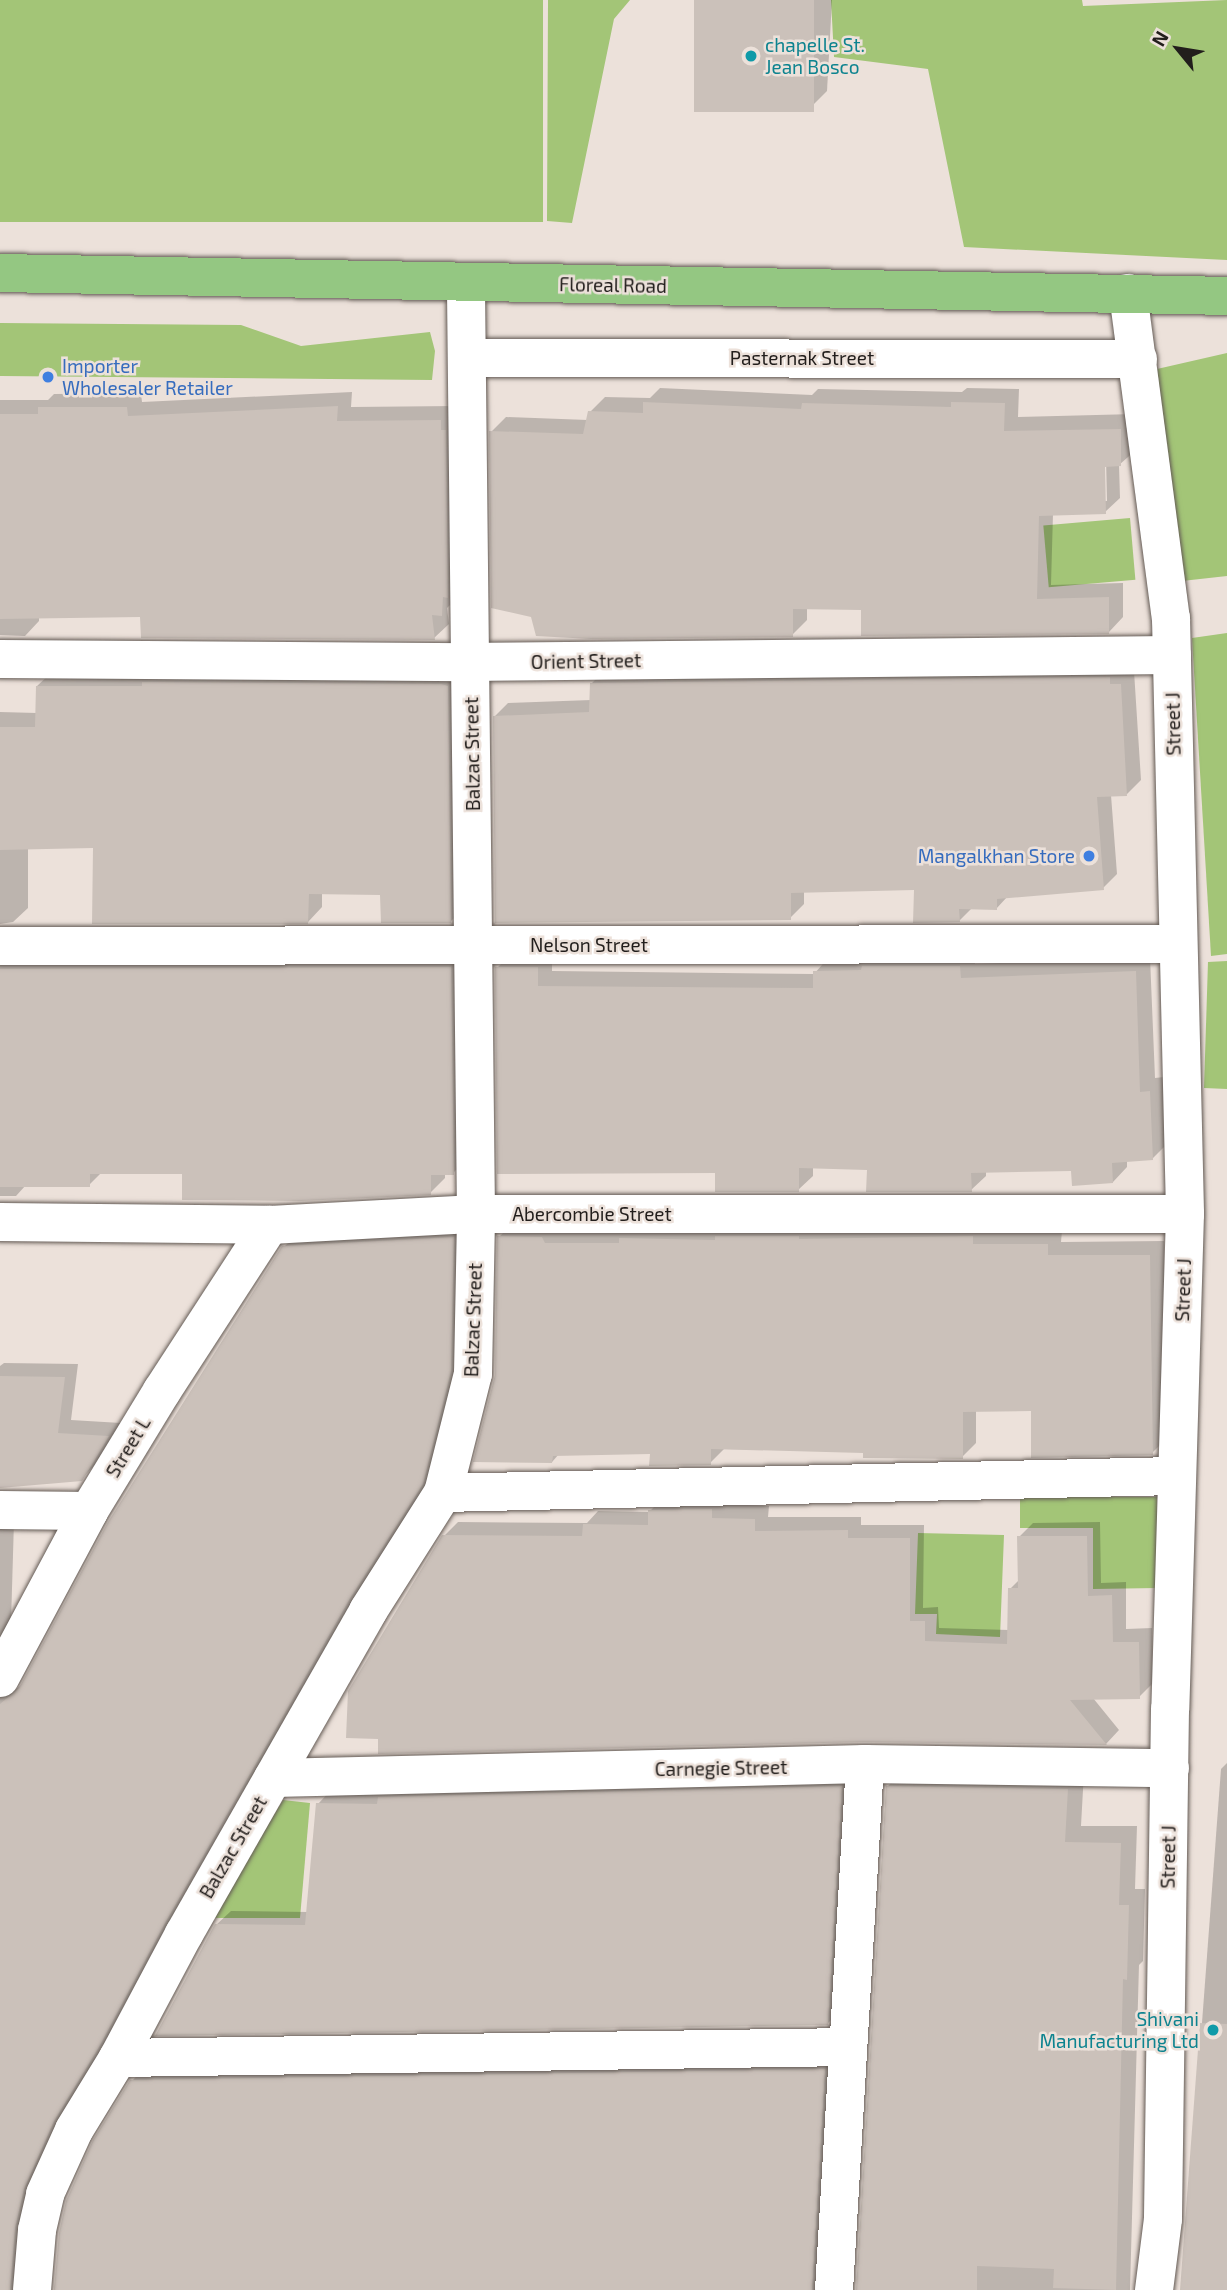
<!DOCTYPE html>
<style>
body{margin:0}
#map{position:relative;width:1227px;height:2290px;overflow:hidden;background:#ece1da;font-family:"Exo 2",sans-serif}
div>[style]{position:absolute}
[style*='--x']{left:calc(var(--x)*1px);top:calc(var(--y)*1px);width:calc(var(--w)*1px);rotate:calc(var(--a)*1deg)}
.green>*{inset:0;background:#a3c577;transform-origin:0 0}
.shadow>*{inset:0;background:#0003}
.building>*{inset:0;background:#cbc1ba;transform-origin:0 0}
.roads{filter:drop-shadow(0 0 2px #635a54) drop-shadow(0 0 2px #635a54)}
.minor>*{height:38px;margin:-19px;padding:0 19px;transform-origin:19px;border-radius:19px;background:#fff}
.major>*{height:38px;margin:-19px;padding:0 19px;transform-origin:19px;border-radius:19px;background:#94c782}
.dots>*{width:19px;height:19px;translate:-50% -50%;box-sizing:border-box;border:4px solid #ece1da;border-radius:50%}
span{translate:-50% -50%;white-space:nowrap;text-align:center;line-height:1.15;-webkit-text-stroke:5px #ece1da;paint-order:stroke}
.culture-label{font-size:19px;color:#0d838f}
.left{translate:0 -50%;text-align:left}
.right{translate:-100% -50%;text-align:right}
.street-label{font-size:19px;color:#221e1c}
.shop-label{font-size:19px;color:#366cbe}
.north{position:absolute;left:1143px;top:14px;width:70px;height:70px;-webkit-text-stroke:5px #ece1da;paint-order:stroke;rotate:300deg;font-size:19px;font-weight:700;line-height:28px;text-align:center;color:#221e1c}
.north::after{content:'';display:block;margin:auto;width:24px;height:32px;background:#221e1c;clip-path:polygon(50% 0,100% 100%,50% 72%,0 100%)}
</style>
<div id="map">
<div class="green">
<div style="left:0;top:0;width:543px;height:222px"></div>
<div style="clip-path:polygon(548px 0,630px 0,614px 19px,572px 223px,547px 221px)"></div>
<div style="clip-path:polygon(831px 0,1082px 0,1083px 6px,1227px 0,1227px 260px,964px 247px,928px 69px,834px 57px)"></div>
<div style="clip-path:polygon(0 323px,241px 325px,301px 346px,430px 332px,435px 351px,432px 380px,0 376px)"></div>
<div style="clip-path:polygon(1227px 353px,1227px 576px,1182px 581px,1157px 369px)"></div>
<div style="left:1130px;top:518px;width:62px;height:87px;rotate:85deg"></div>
<div style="clip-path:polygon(1227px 633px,1227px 954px,1211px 956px,1192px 638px)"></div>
<div style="clip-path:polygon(1227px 961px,1227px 1089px,1204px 1088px,1208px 962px)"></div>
<div style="clip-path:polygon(1020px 1496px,1157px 1497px,1157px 1588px,1093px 1589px,1093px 1528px,1020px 1528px)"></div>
<div style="clip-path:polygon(918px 1533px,1004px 1535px,1000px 1637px,936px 1634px,937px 1614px,915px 1614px)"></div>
<div style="clip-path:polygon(283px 1800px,310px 1803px,300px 1918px,211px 1918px)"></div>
</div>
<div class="shadow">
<div style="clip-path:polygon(696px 0,832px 0,827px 91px,806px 112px)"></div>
<div style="clip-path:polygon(evenodd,660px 388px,812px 395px,818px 389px,962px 392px,967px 388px,1019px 389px,1018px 417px,1135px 414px,1136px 450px,1119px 465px,1120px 498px,1105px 512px,1053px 514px,1051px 585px,1123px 583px,1123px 617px,1109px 632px,862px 608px,807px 608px,807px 620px,792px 635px,491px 432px,506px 417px,588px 420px,590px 412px,605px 397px,650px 398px,660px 388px,1103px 458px,1106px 458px,1107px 501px,1104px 501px,1103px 458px)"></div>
<div style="clip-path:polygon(352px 392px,351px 407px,455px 406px,456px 599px,447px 608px,449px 624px,434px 638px,142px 616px,39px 617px,39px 621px,25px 636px,0 635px,0 400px,48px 400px,54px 394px,141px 393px,142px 402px)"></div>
<div style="clip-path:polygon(606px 669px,1134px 671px,1141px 780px,1127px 794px,1111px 795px,1117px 874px,1103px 888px,1008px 896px,996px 909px,972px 908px,959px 921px,916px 888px,804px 891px,804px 904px,790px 918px,494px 717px,508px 703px,591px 700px,592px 683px)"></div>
<div style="clip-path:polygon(457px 670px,465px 907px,450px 922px,382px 893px,322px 892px,322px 907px,308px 922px,95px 846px,28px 847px,28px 908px,13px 922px,0 924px,0 712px,37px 713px,37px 686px,52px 672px)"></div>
<div style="clip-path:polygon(0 947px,465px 953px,468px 1158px,453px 1173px,445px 1173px,445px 1178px,430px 1193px,183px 1172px,102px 1172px,89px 1185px,26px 1185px,16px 1196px,0 1196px)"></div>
<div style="clip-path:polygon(974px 952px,975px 964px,1150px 957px,1155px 1078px,1164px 1077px,1167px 1144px,1152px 1159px,1127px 1160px,1127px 1167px,1113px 1182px,1072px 1169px,986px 1171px,986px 1176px,971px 1190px,868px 1169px,813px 1167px,813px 1176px,798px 1190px,716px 1171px,497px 968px,512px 953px,552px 953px,552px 971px,814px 974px,829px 957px)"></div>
<div style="clip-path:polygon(470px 1221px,467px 1353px,439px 1466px,115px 2028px,35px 2290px,0 2290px,0 1674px,9px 1681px,9px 1695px,25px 1682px,284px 1247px,301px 1230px)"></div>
<div style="clip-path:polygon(513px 1223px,1062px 1231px,1061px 1242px,1164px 1241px,1166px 1439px,1152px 1453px,1032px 1409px,976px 1410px,976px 1443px,962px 1457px,865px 1451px,724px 1449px,710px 1463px,652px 1453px,559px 1454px,552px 1462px,497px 1375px,499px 1237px)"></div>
<div style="clip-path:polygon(4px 1363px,78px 1364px,71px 1420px,121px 1423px,95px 1465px,81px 1479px,0 1487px,0 1366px)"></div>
<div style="clip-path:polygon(664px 1497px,725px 1504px,769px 1506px,768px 1517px,861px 1517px,861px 1525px,924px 1525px,923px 1608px,938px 1607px,939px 1628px,1009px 1630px,1010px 1589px,1019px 1580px,1019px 1537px,1033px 1523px,1100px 1522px,1101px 1583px,1126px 1582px,1126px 1629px,1152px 1628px,1153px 1683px,1139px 1697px,1093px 1698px,1119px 1730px,1106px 1744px,864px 1740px,444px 1536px,458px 1522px,587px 1523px,598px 1511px,649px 1512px)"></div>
<div style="clip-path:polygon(0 1520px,14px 1521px,11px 1623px,0 1647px)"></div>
<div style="clip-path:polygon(1227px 1763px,1227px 2290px,1182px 2290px,1221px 1769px)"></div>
<div style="clip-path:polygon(904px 1770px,1084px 1772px,1081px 1826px,1137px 1826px,1135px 1889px,1145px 1889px,1143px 1961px,1139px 1965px,1130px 2290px,858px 2290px,887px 1787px)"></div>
<div style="clip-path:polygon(855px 1773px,841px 2010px,827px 2024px,216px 1925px,231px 1911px,308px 1912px,318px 1804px,332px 1789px)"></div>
<div style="clip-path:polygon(841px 2053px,837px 2290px,54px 2290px,68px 2201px,132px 2081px,149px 2063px)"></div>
</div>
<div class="building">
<div style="left:694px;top:0;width:120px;height:112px"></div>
<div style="clip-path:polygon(643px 402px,801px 409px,802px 403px,951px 407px,951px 402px,1005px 403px,1004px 431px,1121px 429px,1121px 466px,1105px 467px,1106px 514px,1039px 516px,1037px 599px,1109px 597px,1109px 634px,861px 636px,861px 610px,793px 609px,793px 637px,591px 639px,536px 636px,531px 617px,491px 608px,489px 431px,583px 434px,588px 411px,643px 413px)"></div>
<div style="clip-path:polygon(338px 406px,337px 421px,441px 420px,441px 430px,446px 430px,448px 598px,443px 597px,442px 616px,432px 615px,435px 640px,141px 638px,140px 617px,0 619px,0 414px,38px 414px,38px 407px,127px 407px,128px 416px)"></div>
<div style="clip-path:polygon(1110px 677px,1110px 684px,1121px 684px,1127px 796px,1097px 797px,1104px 890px,997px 899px,997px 910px,959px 909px,960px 922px,913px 923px,914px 890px,791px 893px,791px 920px,495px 923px,493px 716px,589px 712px,590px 683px)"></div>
<div style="clip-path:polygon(142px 682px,441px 684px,448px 686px,451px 923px,381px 923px,380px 895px,309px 894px,308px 924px,92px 924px,93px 848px,0 850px,0 727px,35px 727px,36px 686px,142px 686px)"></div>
<div style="clip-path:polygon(862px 966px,960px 966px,961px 978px,1136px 971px,1140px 1092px,1150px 1091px,1153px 1160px,1112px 1163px,1113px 1183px,1072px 1186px,1071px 1171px,971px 1173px,972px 1192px,866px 1192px,867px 1170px,799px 1168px,799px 1192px,715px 1192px,715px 1173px,497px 1174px,495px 967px,538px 967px,538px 986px,813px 988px,813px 971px,861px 970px)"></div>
<div style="clip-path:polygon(451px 967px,454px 1175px,431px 1175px,431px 1195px,301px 1201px,182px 1200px,182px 1174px,90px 1174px,90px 1187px,0 1187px,0 969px)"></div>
<div style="clip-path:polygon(497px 1236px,542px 1237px,545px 1243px,619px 1243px,619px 1238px,715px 1240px,715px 1236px,799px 1236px,799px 1239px,973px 1236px,973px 1244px,1048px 1244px,1048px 1255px,1150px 1255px,1153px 1455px,1031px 1458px,1031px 1411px,963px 1412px,963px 1459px,863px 1458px,863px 1453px,711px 1449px,711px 1465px,649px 1466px,650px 1454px,553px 1456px,552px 1463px,473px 1462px,495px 1375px)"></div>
<div style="clip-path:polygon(454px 1237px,451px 1371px,423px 1484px,349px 1600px,165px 1923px,99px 2047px,54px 2121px,24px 2189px,15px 2228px,10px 2290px,0 2290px,0 1704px,19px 1688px,108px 1522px,282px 1246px)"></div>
<div style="clip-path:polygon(0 1376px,65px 1377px,58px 1433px,109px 1436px,82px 1481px,0 1488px)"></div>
<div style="clip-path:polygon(712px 1509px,712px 1518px,755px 1519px,755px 1531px,848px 1530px,848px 1538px,910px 1538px,910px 1621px,925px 1621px,925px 1641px,1007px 1644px,1008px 1588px,1018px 1588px,1017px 1536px,1087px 1536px,1088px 1596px,1112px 1595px,1113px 1642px,1139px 1642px,1140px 1699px,1070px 1700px,1107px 1745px,864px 1742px,378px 1754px,378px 1739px,346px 1738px,348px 1691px,442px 1535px,582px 1536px,583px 1524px,648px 1525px,648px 1510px)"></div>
<div style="clip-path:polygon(842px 1786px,828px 2025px,155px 2036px,215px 1924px,305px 1925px,316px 1803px,377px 1804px,378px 1797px)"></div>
<div style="clip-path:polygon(886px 1786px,1068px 1789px,1065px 1842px,1121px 1843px,1119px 1905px,1129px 1905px,1127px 1980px,1123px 1979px,1116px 2290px,1053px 2288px,1054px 2269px,977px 2266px,977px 2290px,856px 2290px)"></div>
<div style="clip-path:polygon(1200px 2023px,1227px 2024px,1227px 2290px,1180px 2290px)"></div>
<div style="clip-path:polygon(825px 2069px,812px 2290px,54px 2290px,59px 2233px,66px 2201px,93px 2140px,130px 2080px)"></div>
</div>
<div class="roads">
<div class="minor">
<div style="--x:1128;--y:293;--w:328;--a:82.5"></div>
<div style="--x:1171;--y:618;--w:596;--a:88.65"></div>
<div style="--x:1185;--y:1214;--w:495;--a:91.7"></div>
<div style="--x:1170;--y:1709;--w:510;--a:90.79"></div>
<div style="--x:1163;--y:2219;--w:72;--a:97.2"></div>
<div style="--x:467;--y:358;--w:671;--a:0.09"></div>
<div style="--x:0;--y:659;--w:471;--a:0.4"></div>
<div style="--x:471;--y:662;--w:701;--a:-0.57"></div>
<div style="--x:0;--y:946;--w:1178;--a:-0.1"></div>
<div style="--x:0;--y:1222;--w:270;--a:0.6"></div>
<div style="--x:270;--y:1225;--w:206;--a:-3.1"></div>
<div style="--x:476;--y:1214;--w:709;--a:0"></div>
<div style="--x:443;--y:1493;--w:734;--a:-1.33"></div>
<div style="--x:0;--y:1510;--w:89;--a:0.6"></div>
<div style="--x:0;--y:1678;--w:189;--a:-61.9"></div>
<div style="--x:89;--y:1511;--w:140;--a:-58.7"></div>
<div style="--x:162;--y:1391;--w:198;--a:-57"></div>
<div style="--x:273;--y:1778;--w:592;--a:-1.35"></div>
<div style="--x:865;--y:1764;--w:305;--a:0.8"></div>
<div style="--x:118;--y:2058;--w:730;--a:-0.86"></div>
<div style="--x:32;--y:2290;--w:60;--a:-85.2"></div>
<div style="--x:37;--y:2230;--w:37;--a:-77"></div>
<div style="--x:45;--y:2194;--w:70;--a:-65.6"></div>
<div style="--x:74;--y:2130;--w:84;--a:-58.6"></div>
<div style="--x:118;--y:2058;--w:140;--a:-62"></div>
<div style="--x:184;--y:1934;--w:372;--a:-60.3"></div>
<div style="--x:368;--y:1611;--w:140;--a:-57.6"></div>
<div style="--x:443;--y:1493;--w:123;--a:-75.9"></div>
<div style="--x:473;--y:1374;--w:160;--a:-88.9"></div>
<div style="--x:476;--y:1214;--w:931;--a:-90.62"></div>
<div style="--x:834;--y:2290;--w:527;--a:-86.63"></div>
</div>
<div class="major">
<div style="--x:0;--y:273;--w:1227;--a:1.07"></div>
</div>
</div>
<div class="dots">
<div style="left:751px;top:56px;background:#0f9aa8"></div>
<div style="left:48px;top:377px;background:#3f7fe0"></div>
<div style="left:1089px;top:856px;background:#3f7fe0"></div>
<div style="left:1213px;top:2030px;background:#0f9aa8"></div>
</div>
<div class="culture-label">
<span class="left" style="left:765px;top:56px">chapelle St.<br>Jean Bosco</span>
<span class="right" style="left:1199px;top:2030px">Shivani<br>Manufacturing Ltd</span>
</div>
<div class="street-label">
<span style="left:613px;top:285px;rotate:1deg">Floreal Road</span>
<span style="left:802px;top:358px">Pasternak Street</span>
<span style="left:586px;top:661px;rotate:-1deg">Orient Street</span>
<span style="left:1173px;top:724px;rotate:-91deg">Street J</span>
<span style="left:472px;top:754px;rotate:-91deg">Balzac Street</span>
<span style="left:589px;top:945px">Nelson Street</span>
<span style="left:592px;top:1214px">Abercombie Street</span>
<span style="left:1183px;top:1290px;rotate:-88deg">Street J</span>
<span style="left:473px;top:1320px;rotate:-88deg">Balzac Street</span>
<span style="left:128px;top:1447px;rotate:-59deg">Street L</span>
<span style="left:721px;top:1768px;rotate:-1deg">Carnegie Street</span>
<span style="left:233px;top:1847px;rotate:-60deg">Balzac Street</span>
<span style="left:1168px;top:1857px;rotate:-89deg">Street J</span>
</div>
<div class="shop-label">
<span class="left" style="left:62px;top:377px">Importer<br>Wholesaler Retailer</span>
<span class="right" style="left:1075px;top:856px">Mangalkhan Store</span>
</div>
<div class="north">N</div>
</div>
